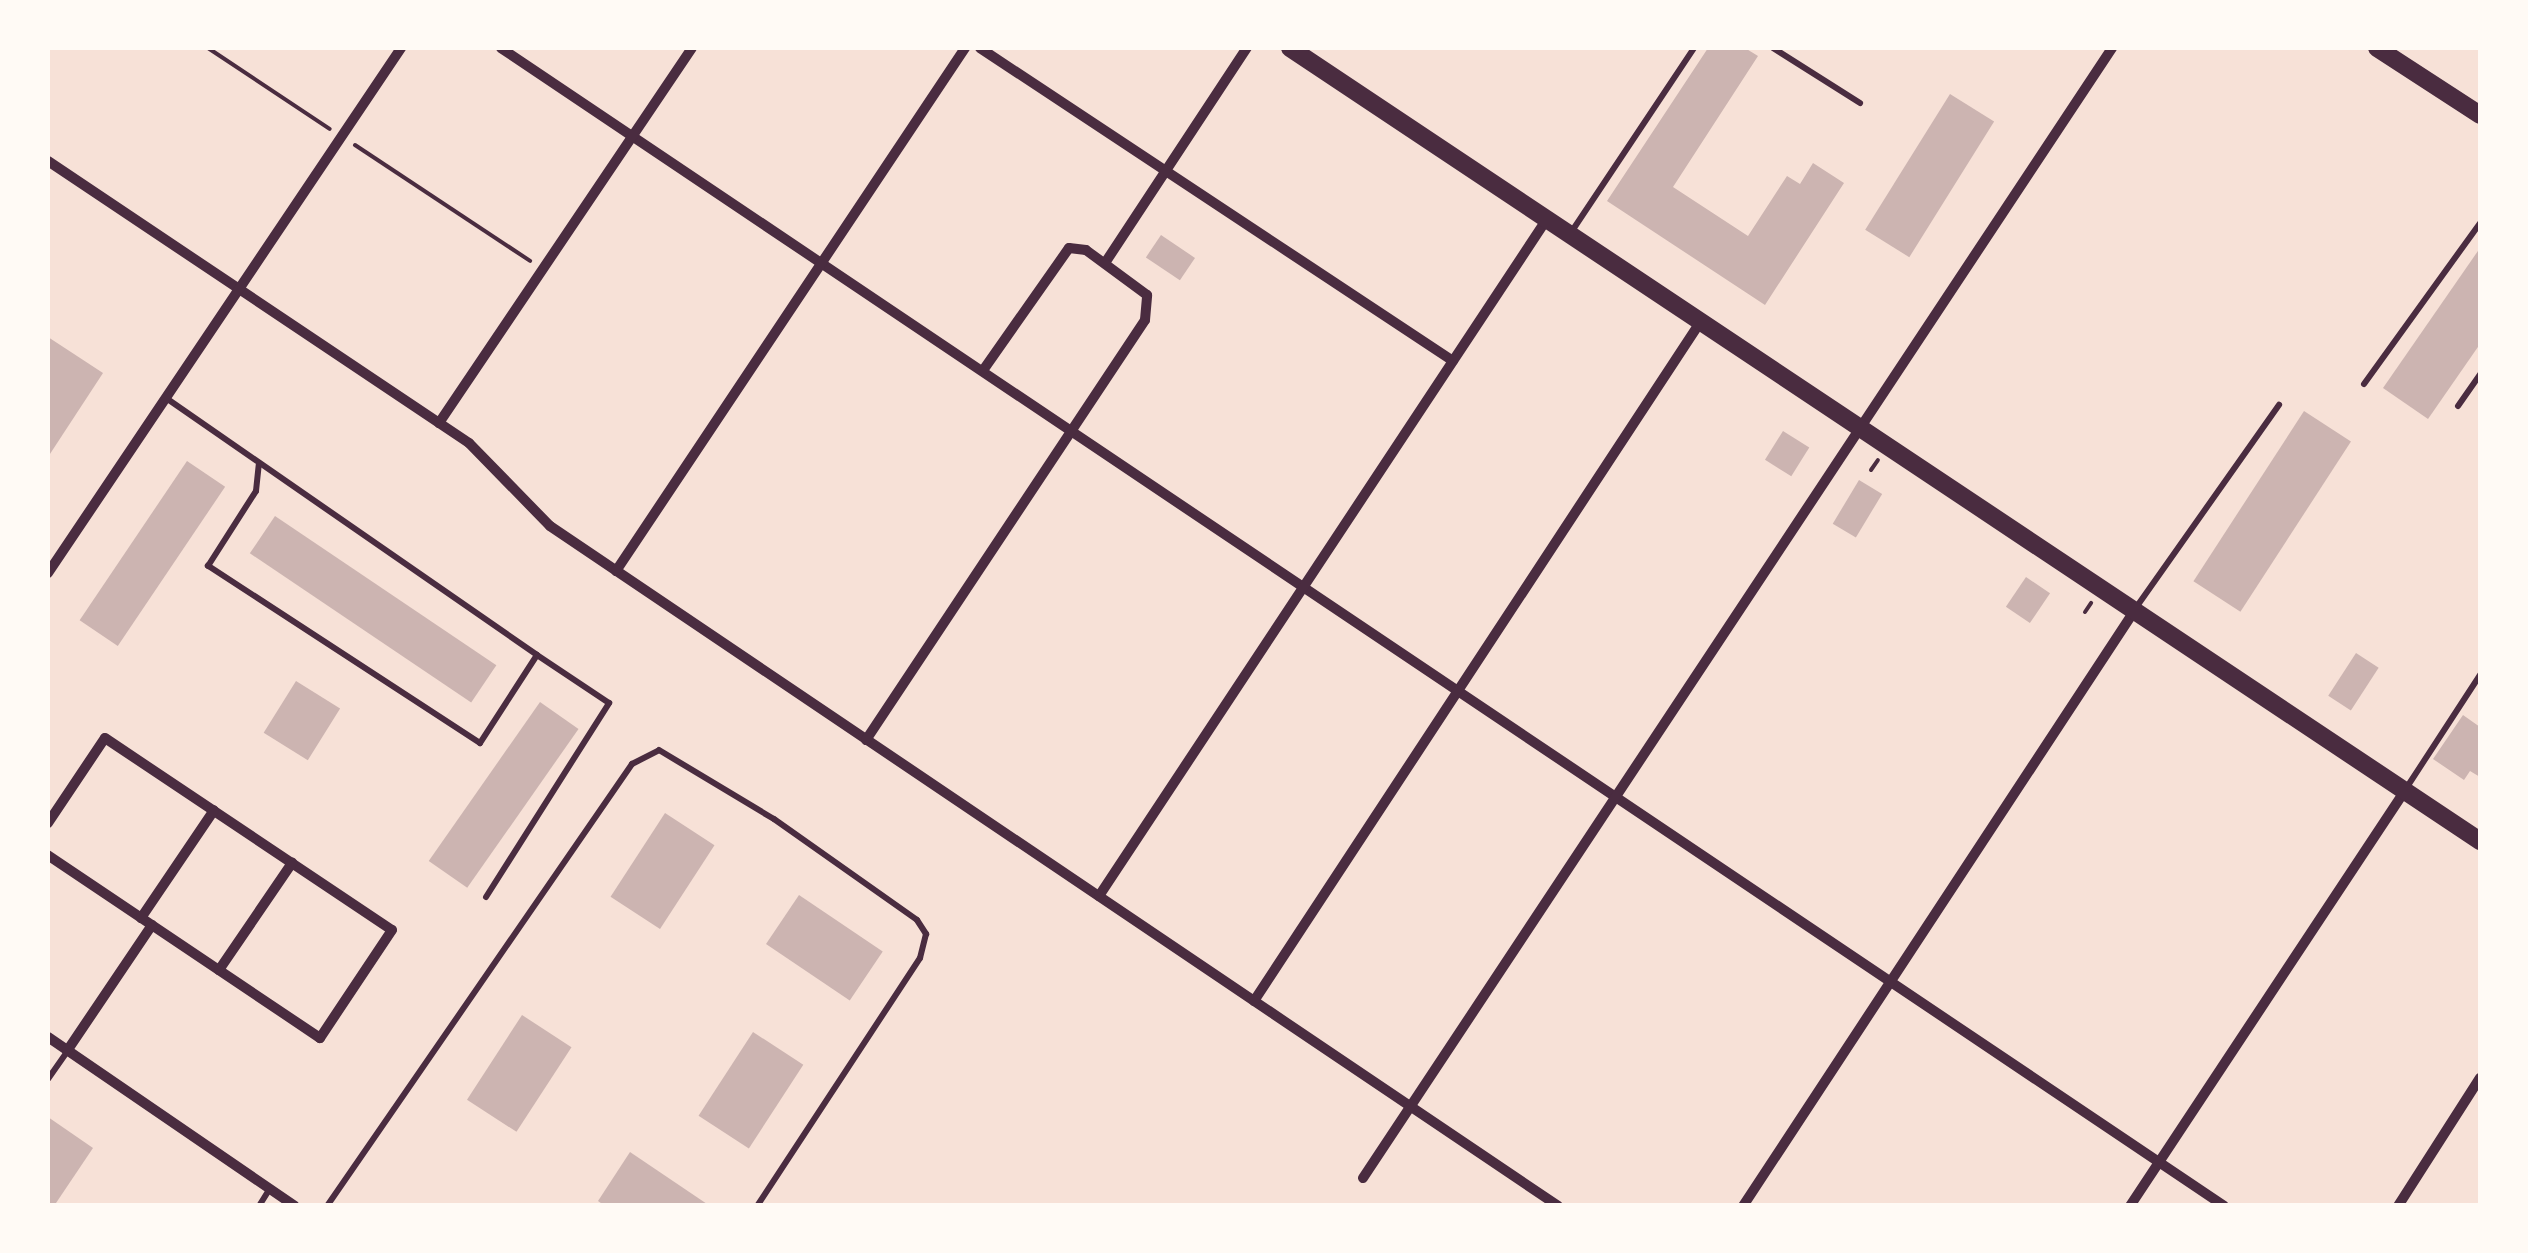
<!DOCTYPE html>
<style>
body{margin:0}
#map{position:relative;width:2528px;height:1253px;overflow:hidden;background:#f7e1d7;font-family:"Alegreya Sans",sans-serif}
div>[style]{position:absolute}
[style*='--x']{left:calc(var(--x)*1px);top:calc(var(--y)*1px);width:calc(var(--w)*1px);rotate:calc(var(--a)*1deg)}
.building>*{inset:0;background:#ccb4b1;transform-origin:0 0}
.path>*{height:4px;margin:-2px;padding:0 2px;transform-origin:2px;border-radius:2px;background:#4a2c40}
.service>*{height:6px;margin:-3px;padding:0 3px;transform-origin:3px;border-radius:3px;background:#4a2c40}
.minor>*{height:10px;margin:-5px;padding:0 5px;transform-origin:5px;border-radius:5px;background:#4a2c40}
.tertiary>*{height:18px;margin:-9px;padding:0 9px;transform-origin:9px;border-radius:9px;background:#4a2c40}
span{translate:-50% -50%;white-space:nowrap;text-align:center;line-height:1.15;-webkit-text-stroke:10px #fffaf5;paint-order:stroke}
.frame{position:absolute;inset:0;border:50px solid #fffaf5;pointer-events:none}
</style>
<div id="map">
<div class="building">
<div style="clip-path:polygon(1708px 48px,1745px 48px,1758px 56px,1673px 187px,1748px 236px,1787px 176px,1800px 184px,1813px 163px,1844px 183px,1765px 305px,1607px 201px)"></div>
<div style="left:1950px;top:94px;width:52px;height:160px;rotate:32deg"></div>
<div style="left:1161px;top:235px;width:41px;height:27px;rotate:34deg"></div>
<div style="clip-path:polygon(2480px 248px,2480px 344px,2428px 419px,2383px 388px)"></div>
<div style="clip-path:polygon(48px 337px,103px 373px,48px 457px)"></div>
<div style="left:2304px;top:411px;width:56px;height:203px;rotate:33deg"></div>
<div style="left:1783px;top:431px;width:31px;height:34px;rotate:32deg"></div>
<div style="left:187px;top:461px;width:46px;height:192px;rotate:34deg"></div>
<div style="left:1859px;top:480px;width:27px;height:51px;rotate:31deg"></div>
<div style="left:275px;top:516px;width:267px;height:45px;rotate:34deg"></div>
<div style="left:2026px;top:577px;width:29px;height:36px;rotate:34deg"></div>
<div style="left:2356px;top:653px;width:27px;height:51px;rotate:33deg"></div>
<div style="left:296px;top:681px;width:52px;height:61px;rotate:32deg"></div>
<div style="left:540px;top:702px;width:47px;height:194px;rotate:35deg"></div>
<div style="clip-path:polygon(2463px 715px,2480px 727px,2480px 777px,2470px 771px,2464px 780px,2433px 759px)"></div>
<div style="left:665px;top:813px;width:59px;height:100px;rotate:33deg"></div>
<div style="left:799px;top:895px;width:101px;height:59px;rotate:34deg"></div>
<div style="left:522px;top:1015px;width:59px;height:101px;rotate:33deg"></div>
<div style="left:753px;top:1032px;width:60px;height:100px;rotate:33deg"></div>
<div style="clip-path:polygon(48px 1117px,93px 1148px,54px 1206px,48px 1206px)"></div>
<div style="clip-path:polygon(630px 1152px,710px 1206px,605px 1206px,598px 1201px)"></div>
</div>
<div class="path">
<div style="--x:208;--y:48;--w:146;--a:33.6"></div>
<div style="--x:355;--y:145;--w:210;--a:33.5"></div>
<div style="--x:1871;--y:470;--w:12;--a:-55"></div>
<div style="--x:2085;--y:612;--w:11;--a:-56"></div>
</div>
<div class="service">
<div style="--x:1773;--y:48;--w:103;--a:32.3"></div>
<div style="--x:1570;--y:234;--w:224;--a:-56.3"></div>
<div style="--x:2364;--y:384;--w:198;--a:-54.2"></div>
<div style="--x:166;--y:398;--w:451;--a:34.7"></div>
<div style="--x:537;--y:655;--w:105;--a:122.9"></div>
<div style="--x:480;--y:743;--w:325;--a:-146.9"></div>
<div style="--x:208;--y:566;--w:89;--a:-57.4"></div>
<div style="--x:256;--y:491;--w:28;--a:-84"></div>
<div style="--x:2458;--y:406;--w:39;--a:-55"></div>
<div style="--x:2135;--y:609;--w:250;--a:-54.8"></div>
<div style="--x:2407;--y:787;--w:134;--a:-56.9"></div>
<div style="--x:486;--y:897;--w:230;--a:-57.6"></div>
<div style="--x:609;--y:703;--w:87;--a:-146.3"></div>
<div style="--x:48;--y:1079;--w:33;--a:-55"></div>
<div style="--x:259;--y:1206;--w:19;--a:-58"></div>
<div style="--x:327;--y:1206;--w:537;--a:-55.39"></div>
<div style="--x:632;--y:764;--w:30;--a:-27"></div>
<div style="--x:659;--y:750;--w:134;--a:31"></div>
<div style="--x:774;--y:819;--w:175;--a:35.2"></div>
<div style="--x:917;--y:920;--w:17;--a:57"></div>
<div style="--x:926;--y:934;--w:25;--a:104"></div>
<div style="--x:920;--y:958;--w:297;--a:123.3"></div>
</div>
<div class="minor">
<div style="--x:501;--y:48;--w:2076;--a:33.9"></div>
<div style="--x:980;--y:48;--w:567;--a:33.49"></div>
<div style="--x:48;--y:161;--w:507;--a:33.82"></div>
<div style="--x:469;--y:443;--w:116;--a:45.7"></div>
<div style="--x:550;--y:526;--w:1216;--a:34"></div>
<div style="--x:1105;--y:263;--w:258;--a:-56.6"></div>
<div style="--x:439;--y:423;--w:452;--a:-56"></div>
<div style="--x:616;--y:571;--w:629;--a:-56.28"></div>
<div style="--x:48;--y:573;--w:633;--a:-56.08"></div>
<div style="--x:866;--y:740;--w:504;--a:-56.4"></div>
<div style="--x:1145;--y:320;--w:25;--a:-85"></div>
<div style="--x:1147;--y:295;--w:76;--a:-143.6"></div>
<div style="--x:1086;--y:250;--w:17;--a:-173"></div>
<div style="--x:1069;--y:248;--w:148;--a:125.1"></div>
<div style="--x:48;--y:823;--w:102;--a:-56.2"></div>
<div style="--x:105;--y:738;--w:345;--a:33.8"></div>
<div style="--x:392;--y:930;--w:130;--a:123.7"></div>
<div style="--x:320;--y:1038;--w:328;--a:-146.1"></div>
<div style="--x:1099;--y:896;--w:812;--a:-56.51"></div>
<div style="--x:141;--y:918;--w:130;--a:-55.9"></div>
<div style="--x:219;--y:970;--w:130;--a:-55.7"></div>
<div style="--x:1254;--y:1001;--w:814;--a:-56.68"></div>
<div style="--x:48;--y:1037;--w:299;--a:34.4"></div>
<div style="--x:67;--y:1051;--w:152;--a:-56"></div>
<div style="--x:1363;--y:1178;--w:1356;--a:-56.46"></div>
<div style="--x:1743;--y:1206;--w:713;--a:-56.67"></div>
<div style="--x:2130;--y:1206;--w:498;--a:-56.5"></div>
<div style="--x:2398;--y:1206;--w:152;--a:-57.4"></div>
</div>
<div class="tertiary">
<div style="--x:1290;--y:48;--w:1430;--a:33.68"></div>
<div style="--x:2377;--y:48;--w:123;--a:33"></div>
</div>
<div class="frame"></div>
</div>
